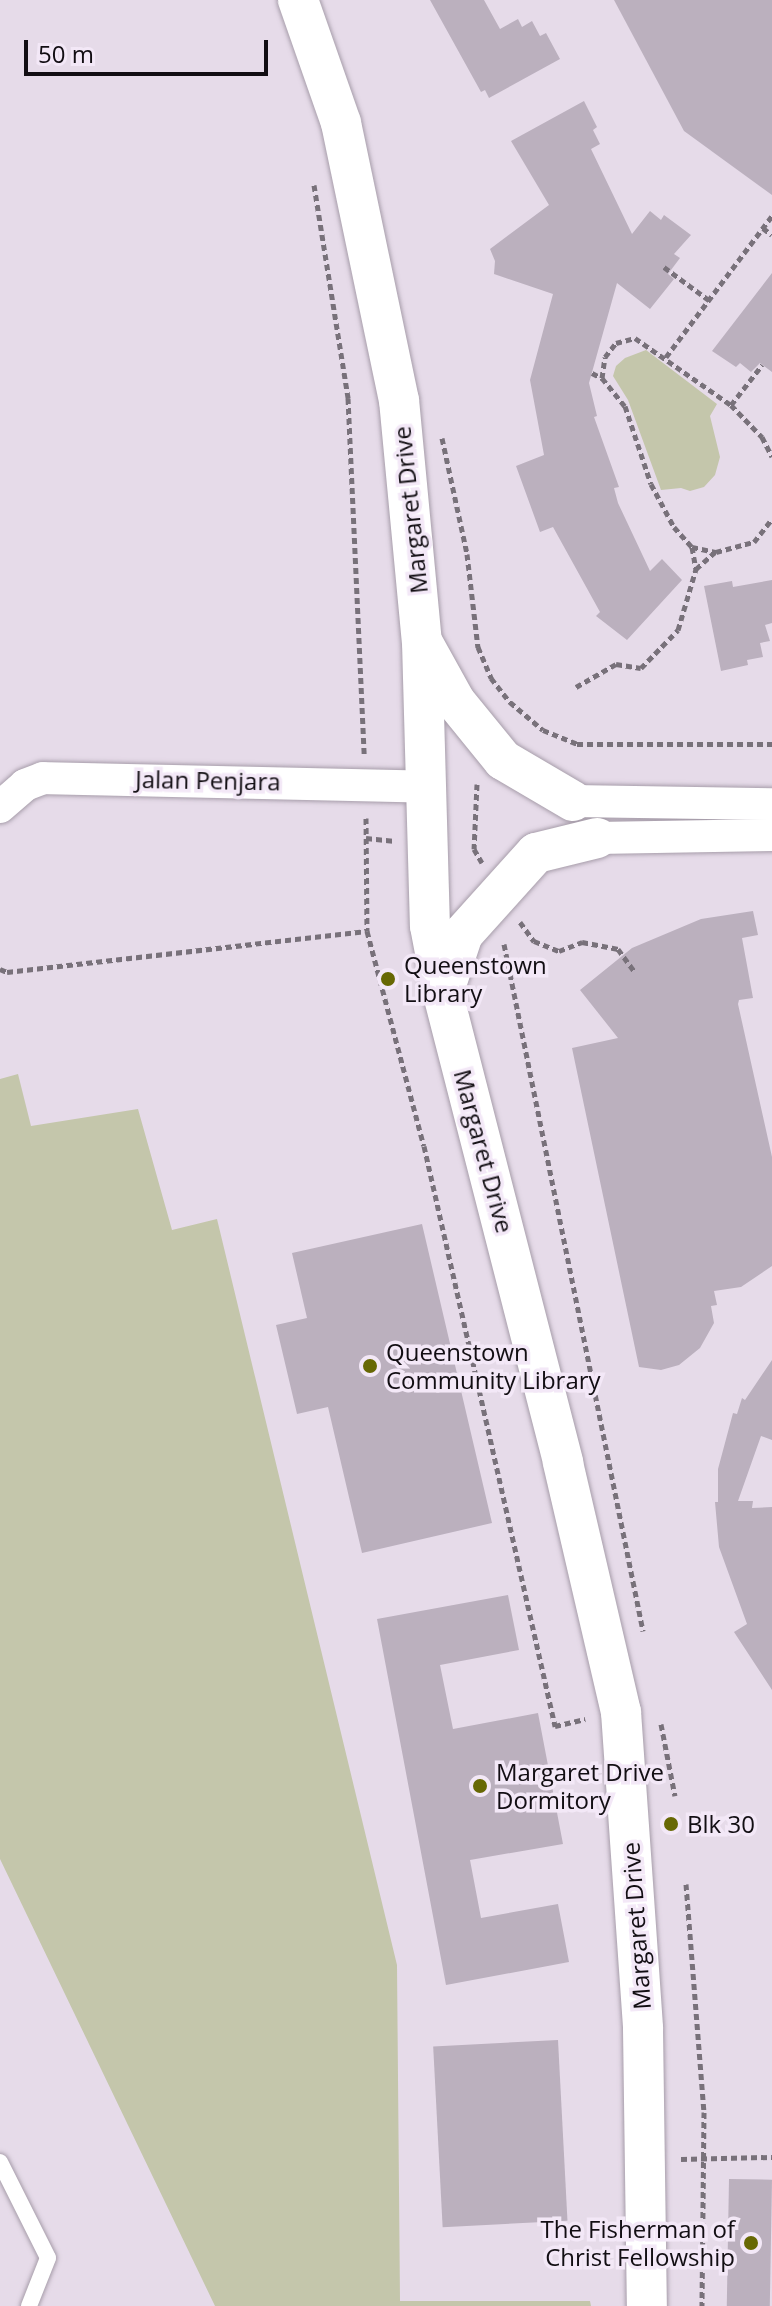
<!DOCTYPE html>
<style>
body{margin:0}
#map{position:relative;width:772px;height:2306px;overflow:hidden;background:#e6dbe9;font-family:"Open Sans",sans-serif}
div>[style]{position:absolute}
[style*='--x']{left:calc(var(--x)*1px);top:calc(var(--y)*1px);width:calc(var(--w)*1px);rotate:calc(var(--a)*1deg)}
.green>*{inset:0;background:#c4c6ab}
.building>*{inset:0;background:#bbb0be;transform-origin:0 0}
.path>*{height:5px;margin-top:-2.5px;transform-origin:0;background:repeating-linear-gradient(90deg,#78717a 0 6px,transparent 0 10px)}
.roads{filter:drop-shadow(0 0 2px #a79daa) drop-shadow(0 0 2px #a79daa)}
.service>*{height:16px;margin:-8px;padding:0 8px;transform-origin:8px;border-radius:8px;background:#fff}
.minor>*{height:32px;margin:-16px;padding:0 16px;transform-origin:16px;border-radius:16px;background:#fff}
.tertiary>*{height:40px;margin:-20px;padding:0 20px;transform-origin:20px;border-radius:20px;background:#fff}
.dots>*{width:22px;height:22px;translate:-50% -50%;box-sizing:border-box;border:4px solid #f3e8f7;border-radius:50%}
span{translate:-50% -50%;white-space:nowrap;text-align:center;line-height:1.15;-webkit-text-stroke:7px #f3e8f7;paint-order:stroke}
.street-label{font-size:24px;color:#120e13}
.poi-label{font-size:24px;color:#120e13}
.left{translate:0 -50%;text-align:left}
.right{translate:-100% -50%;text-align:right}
.scale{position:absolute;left:24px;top:40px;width:244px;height:36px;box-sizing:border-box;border:4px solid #120e13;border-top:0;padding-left:10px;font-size:24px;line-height:28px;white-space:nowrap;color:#120e13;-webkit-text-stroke:6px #f3e8f7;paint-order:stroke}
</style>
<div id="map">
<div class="green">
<div style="clip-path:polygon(646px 350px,717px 404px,710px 416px,720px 457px,715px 475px,704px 487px,690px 491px,681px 488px,661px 490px,628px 400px,613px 376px,616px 366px,625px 358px)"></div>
<div style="clip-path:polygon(18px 1074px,31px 1126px,138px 1109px,172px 1230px,217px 1219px,397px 1965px,400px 2301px,590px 2301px,591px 2306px,215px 2306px,0 1859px,0 1079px)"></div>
</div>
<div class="building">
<div style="clip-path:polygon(430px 0,484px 0,500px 29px,518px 19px,522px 27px,532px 21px,540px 36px,546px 33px,560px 59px,489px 98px,485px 90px,481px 92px)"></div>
<div style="clip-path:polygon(614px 0,772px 0,772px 195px,684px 131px)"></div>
<div style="clip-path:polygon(584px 101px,597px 127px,593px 130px,600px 144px,591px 149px,632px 234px,650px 211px,661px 220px,664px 215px,691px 235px,674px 254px,680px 258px,668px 274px,674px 279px,650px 309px,617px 283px,589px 383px,597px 416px,594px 417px,619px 487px,614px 488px,618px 503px,650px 571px,662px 559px,682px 580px,627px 640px,596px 616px,600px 612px,553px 527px,540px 532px,516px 466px,544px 455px,530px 380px,553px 294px,494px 274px,495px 261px,490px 249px,549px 205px,511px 141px)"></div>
<div style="clip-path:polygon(772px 273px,772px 372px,760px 363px,751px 372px,740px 363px,736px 367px,712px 351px)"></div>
<div style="clip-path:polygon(772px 580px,772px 623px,765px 625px,770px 641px,760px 643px,763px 657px,747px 660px,748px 665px,721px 671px,704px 586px,732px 581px,733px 587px)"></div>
<div style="clip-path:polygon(753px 911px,758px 935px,742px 938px,753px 998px,739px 1000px,738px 1004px,772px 1157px,772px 1266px,741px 1287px,714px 1291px,717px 1305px,711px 1306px,714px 1323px,700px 1348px,679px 1365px,661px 1370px,639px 1367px,572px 1048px,618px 1038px,580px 990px,632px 948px,701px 919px)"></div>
<div style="clip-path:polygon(422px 1224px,492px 1523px,362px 1553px,328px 1407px,297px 1414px,276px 1325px,307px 1318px,292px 1253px)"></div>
<div style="clip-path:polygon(772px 1360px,772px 1440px,761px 1436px,738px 1501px,753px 1501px,752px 1508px,772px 1507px,772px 1690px,734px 1632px,747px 1624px,719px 1547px,715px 1502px,718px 1502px,718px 1469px,733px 1413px,737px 1414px,742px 1398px,745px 1400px)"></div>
<div style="clip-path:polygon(508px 1595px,519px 1650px,440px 1665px,453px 1729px,538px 1713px,563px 1844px,470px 1860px,481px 1918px,558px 1904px,569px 1962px,446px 1985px,377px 1619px)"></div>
<div style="left:558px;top:2040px;width:181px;height:125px;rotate:87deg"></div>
<div style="left:729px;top:2179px;width:43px;height:127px;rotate:1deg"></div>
</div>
<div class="path">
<div style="--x:314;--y:185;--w:216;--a:80.9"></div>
<div style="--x:348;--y:398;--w:358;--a:87.4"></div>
<div style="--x:763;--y:228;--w:11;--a:38"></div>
<div style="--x:664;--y:267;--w:56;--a:36.3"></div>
<div style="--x:666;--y:357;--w:176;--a:-53.1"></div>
<div style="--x:592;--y:373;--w:11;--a:27"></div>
<div style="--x:602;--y:378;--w:36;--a:51"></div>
<div style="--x:625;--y:406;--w:82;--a:71.6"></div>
<div style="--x:651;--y:484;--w:49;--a:61.9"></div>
<div style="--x:674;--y:527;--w:27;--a:48"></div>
<div style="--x:692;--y:547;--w:25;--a:12"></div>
<div style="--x:716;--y:552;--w:39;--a:-15"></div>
<div style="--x:754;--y:542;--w:29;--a:-52"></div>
<div style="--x:602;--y:378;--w:21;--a:-82"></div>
<div style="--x:605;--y:357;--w:18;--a:-52"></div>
<div style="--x:616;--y:343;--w:20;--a:-15"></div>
<div style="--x:635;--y:338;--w:117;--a:34.9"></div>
<div style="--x:731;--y:405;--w:45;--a:45.9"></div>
<div style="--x:762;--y:437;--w:22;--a:63"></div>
<div style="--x:731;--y:405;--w:51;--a:-52.2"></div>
<div style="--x:442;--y:438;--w:119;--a:77.8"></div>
<div style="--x:467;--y:554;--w:94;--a:83.3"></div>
<div style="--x:478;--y:647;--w:34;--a:67"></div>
<div style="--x:491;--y:678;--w:31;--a:52"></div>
<div style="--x:510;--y:702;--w:43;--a:40.3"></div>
<div style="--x:543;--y:730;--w:37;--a:22"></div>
<div style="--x:577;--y:744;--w:195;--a:0"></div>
<div style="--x:692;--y:547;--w:22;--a:80"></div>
<div style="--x:696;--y:569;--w:25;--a:-42"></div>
<div style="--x:576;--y:687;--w:46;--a:-29.9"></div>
<div style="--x:616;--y:664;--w:25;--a:9"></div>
<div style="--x:641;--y:668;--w:53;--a:-45.8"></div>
<div style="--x:678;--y:630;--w:64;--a:-73.6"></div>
<div style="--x:477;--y:784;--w:65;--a:92.6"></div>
<div style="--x:474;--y:849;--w:16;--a:60"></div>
<div style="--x:366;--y:818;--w:113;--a:89.5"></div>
<div style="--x:367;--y:931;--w:222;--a:75.2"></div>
<div style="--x:424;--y:1146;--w:595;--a:77.27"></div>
<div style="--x:555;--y:1726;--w:31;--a:-13"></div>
<div style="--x:366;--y:838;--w:27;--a:6"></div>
<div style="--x:520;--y:922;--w:24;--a:54"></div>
<div style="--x:534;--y:941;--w:27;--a:22"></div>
<div style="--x:559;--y:951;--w:25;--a:-21"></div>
<div style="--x:582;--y:942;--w:37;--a:11"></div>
<div style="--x:618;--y:949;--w:27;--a:54"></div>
<div style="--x:504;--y:944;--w:701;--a:78.56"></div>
<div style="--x:0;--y:969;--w:8;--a:23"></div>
<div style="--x:7;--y:972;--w:362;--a:-6.5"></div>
<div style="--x:661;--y:1724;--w:73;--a:79"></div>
<div style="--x:686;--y:1884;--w:229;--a:85.5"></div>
<div style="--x:704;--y:2112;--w:194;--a:90.6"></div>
<div style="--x:681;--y:2159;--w:91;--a:-1.3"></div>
</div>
<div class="roads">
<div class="service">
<div style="--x:0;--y:2162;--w:107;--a:63.4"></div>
<div style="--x:48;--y:2258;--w:52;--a:111.6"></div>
</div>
<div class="minor">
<div style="--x:573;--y:801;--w:199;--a:0.9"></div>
<div style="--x:0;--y:807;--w:33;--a:-41"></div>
<div style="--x:25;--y:785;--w:19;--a:-21"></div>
<div style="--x:43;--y:778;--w:382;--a:1.3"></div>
<div style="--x:597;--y:838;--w:175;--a:-1"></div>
</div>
<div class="tertiary">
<div style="--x:298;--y:0;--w:130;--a:70.7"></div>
<div style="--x:341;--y:123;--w:283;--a:78.2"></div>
<div style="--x:399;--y:400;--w:243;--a:84.6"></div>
<div style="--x:422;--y:642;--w:284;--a:88.4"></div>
<div style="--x:430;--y:926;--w:69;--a:79.2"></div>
<div style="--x:443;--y:994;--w:484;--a:75.6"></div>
<div style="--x:563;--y:1463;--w:256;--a:76.9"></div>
<div style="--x:621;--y:1712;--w:318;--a:86"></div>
<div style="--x:643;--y:2029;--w:277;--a:89.2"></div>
<div style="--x:424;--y:645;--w:64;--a:61"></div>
<div style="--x:455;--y:701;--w:76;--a:50.9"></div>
<div style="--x:503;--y:760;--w:81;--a:30.4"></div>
<div style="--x:444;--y:991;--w:60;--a:-71.6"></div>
<div style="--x:463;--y:934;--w:109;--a:-48"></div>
<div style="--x:536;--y:853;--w:63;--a:-13.8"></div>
</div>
</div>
<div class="dots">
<div style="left:388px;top:979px;background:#676804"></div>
<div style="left:370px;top:1366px;background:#676804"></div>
<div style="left:480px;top:1786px;background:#676804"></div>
<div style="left:671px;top:1824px;background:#676804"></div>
<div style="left:751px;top:2243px;background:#676804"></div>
</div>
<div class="street-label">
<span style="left:410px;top:510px;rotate:-96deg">Margaret Drive</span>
<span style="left:208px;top:780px;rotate:1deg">Jalan Penjara</span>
<span style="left:484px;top:1151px;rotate:75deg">Margaret Drive</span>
<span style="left:636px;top:1926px;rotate:-94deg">Margaret Drive</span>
</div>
<div class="poi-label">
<span class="left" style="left:404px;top:979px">Queenstown<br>Library</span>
<span class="left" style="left:386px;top:1366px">Queenstown<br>Community Library</span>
<span class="left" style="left:496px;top:1786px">Margaret Drive<br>Dormitory</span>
<span class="left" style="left:687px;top:1824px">Blk 30</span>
<span class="right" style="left:735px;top:2243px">The Fisherman of<br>Christ Fellowship</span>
</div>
<div class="scale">50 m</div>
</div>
